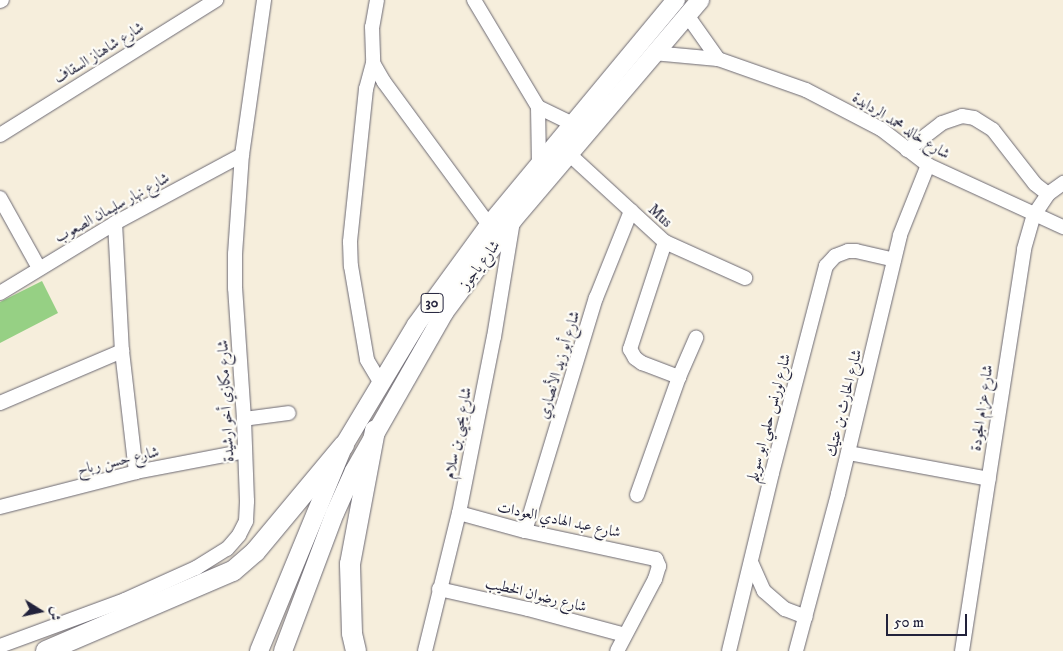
<!DOCTYPE html>
<meta charset="utf-8">
<style>
body{margin:0}
#map{position:relative;width:1063px;height:651px;overflow:hidden;background:#f6eedc;font-family:"IM FELL DW Pica",Amiri,serif}
div>[style]{position:absolute}
[style*='--x']{left:calc(var(--x)*1px);top:calc(var(--y)*1px);width:calc(var(--w)*1px);rotate:calc(var(--a)*1deg)}
.green>*{inset:0;background:#96d084}
.roads{filter:drop-shadow(0 0 1px #6c6973) drop-shadow(0 0 1px #6c6973)}
.minor>*{height:14px;margin:-7px;padding:0 7px;transform-origin:7px;border-radius:7px;background:#fff}
.major>*{height:18px;margin:-9px;padding:0 9px;transform-origin:9px;border-radius:9px;background:#fff}
.highway>*{height:20px;margin:-10px;padding:0 10px;transform-origin:10px;border-radius:10px;background:#fff}
span{translate:-50% -50%;white-space:nowrap;text-align:center;line-height:1.15;-webkit-text-stroke:4.5px #fdfcf7;paint-order:stroke}
.shield-label span{padding:1px 4px;background:#fdfcf7;border:1px solid;border-radius:4px;-webkit-text-stroke-width:0}
.shield-label{font-size:14px;color:#22223b;font-weight:700}
.street-label{font-size:15px;color:#22223b}
.north{position:absolute;left:15px;top:586px;width:50px;height:50px;-webkit-text-stroke:4px #fdfcf7;paint-order:stroke;rotate:100deg;font-size:14px;font-weight:700;line-height:20px;text-align:center;color:#22223b}
.north::after{content:'';display:block;margin:auto;width:18px;height:22px;background:#22223b;clip-path:polygon(50% 0,100% 100%,50% 72%,0 100%)}
.scale{position:absolute;left:886px;top:614px;width:81px;height:22px;box-sizing:border-box;border:2px solid #22223b;border-top:0;padding-left:6px;font-size:15px;line-height:18px;white-space:nowrap;color:#22223b;-webkit-text-stroke:4px #fdfcf7;paint-order:stroke}
</style>
<div id="map">
<div class="green">
<div style="clip-path:polygon(42px 281px,58px 313px,0 343px,0 302px)"></div>
</div>
<div class="roads">
<div class="minor">
<div style="--x:377;--y:0;--w:27;--a:100"></div>
<div style="--x:372;--y:27;--w:36;--a:88"></div>
<div style="--x:373;--y:63;--w:27;--a:105"></div>
<div style="--x:366;--y:89;--w:154;--a:96"></div>
<div style="--x:350;--y:242;--w:24;--a:88"></div>
<div style="--x:351;--y:266;--w:95;--a:80.3"></div>
<div style="--x:367;--y:360;--w:26;--a:59"></div>
<div style="--x:474;--y:0;--w:125;--a:59.1"></div>
<div style="--x:538;--y:107;--w:59;--a:89"></div>
<div style="--x:0;--y:1;--w:2;--a:-27"></div>
<div style="--x:687;--y:15;--w:54;--a:54.8"></div>
<div style="--x:653;--y:53;--w:65;--a:5.3"></div>
<div style="--x:718;--y:59;--w:93;--a:19.4"></div>
<div style="--x:806;--y:90;--w:85;--a:27.5"></div>
<div style="--x:881;--y:129;--w:59;--a:37.5"></div>
<div style="--x:928;--y:165;--w:149;--a:24.7"></div>
<div style="--x:373;--y:63;--w:22;--a:60"></div>
<div style="--x:384;--y:82;--w:177;--a:53.7"></div>
<div style="--x:538;--y:107;--w:39;--a:26"></div>
<div style="--x:0;--y:135;--w:255;--a:-32"></div>
<div style="--x:907;--y:150;--w:44;--a:-37.6"></div>
<div style="--x:942;--y:123;--w:21;--a:-19"></div>
<div style="--x:962;--y:116;--w:12;--a:9"></div>
<div style="--x:974;--y:118;--w:22;--a:32"></div>
<div style="--x:993;--y:130;--w:68;--a:52.1"></div>
<div style="--x:1035;--y:184;--w:16;--a:38"></div>
<div style="--x:569;--y:154;--w:130;--a:42.5"></div>
<div style="--x:665;--y:242;--w:88;--a:24.2"></div>
<div style="--x:0;--y:198;--w:80;--a:60.9"></div>
<div style="--x:115;--y:223;--w:128;--a:86.9"></div>
<div style="--x:122;--y:351;--w:122;--a:83.4"></div>
<div style="--x:665;--y:242;--w:113;--a:108.1"></div>
<div style="--x:630;--y:349;--w:10;--a:61"></div>
<div style="--x:635;--y:358;--w:9;--a:36"></div>
<div style="--x:642;--y:363;--w:40;--a:21"></div>
<div style="--x:0;--y:293;--w:135;--a:-31.3"></div>
<div style="--x:115;--y:223;--w:144;--a:-28.2"></div>
<div style="--x:0;--y:403;--w:133;--a:-23.1"></div>
<div style="--x:244;--y:419;--w:45;--a:-7.6"></div>
<div style="--x:848;--y:453;--w:143;--a:10.4"></div>
<div style="--x:637;--y:495;--w:125;--a:-70.4"></div>
<div style="--x:679;--y:377;--w:43;--a:-66.4"></div>
<div style="--x:0;--y:507;--w:140;--a:-14.4"></div>
<div style="--x:136;--y:472;--w:111;--a:-10.9"></div>
<div style="--x:459;--y:513;--w:68;--a:15.3"></div>
<div style="--x:525;--y:531;--w:134;--a:12.1"></div>
<div style="--x:656;--y:559;--w:8;--a:67"></div>
<div style="--x:659;--y:566;--w:14;--a:107"></div>
<div style="--x:655;--y:579;--w:81;--a:117.8"></div>
<div style="--x:525;--y:531;--w:244;--a:-73.1"></div>
<div style="--x:596;--y:298;--w:94;--a:-68.1"></div>
<div style="--x:751;--y:562;--w:32;--a:66"></div>
<div style="--x:764;--y:591;--w:28;--a:41"></div>
<div style="--x:785;--y:609;--w:22;--a:21"></div>
<div style="--x:439;--y:589;--w:91;--a:12.7"></div>
<div style="--x:528;--y:609;--w:100;--a:15"></div>
<div style="--x:0;--y:646;--w:133;--a:-20.2"></div>
<div style="--x:125;--y:600;--w:78;--a:-24.3"></div>
<div style="--x:196;--y:568;--w:36;--a:-32"></div>
<div style="--x:227;--y:549;--w:18;--a:-49"></div>
<div style="--x:239;--y:535;--w:16;--a:-63"></div>
<div style="--x:246;--y:521;--w:20;--a:-87"></div>
<div style="--x:247;--y:501;--w:82;--a:-92.1"></div>
<div style="--x:244;--y:419;--w:131;--a:-93.9"></div>
<div style="--x:235;--y:288;--w:34;--a:-90"></div>
<div style="--x:235;--y:254;--w:99;--a:-86"></div>
<div style="--x:242;--y:155;--w:157;--a:-81.9"></div>
<div style="--x:425;--y:651;--w:142;--a:-76.2"></div>
<div style="--x:459;--y:513;--w:179;--a:-78.8"></div>
<div style="--x:494;--y:337;--w:118;--a:-80.7"></div>
<div style="--x:729;--y:651;--w:183;--a:-76.4"></div>
<div style="--x:772;--y:473;--w:214;--a:-75.4"></div>
<div style="--x:826;--y:266;--w:13;--a:-48"></div>
<div style="--x:835;--y:256;--w:14;--a:-21"></div>
<div style="--x:848;--y:251;--w:8;--a:0"></div>
<div style="--x:856;--y:251;--w:39;--a:13"></div>
<div style="--x:796;--y:651;--w:163;--a:-75"></div>
<div style="--x:838;--y:494;--w:266;--a:-76.5"></div>
<div style="--x:900;--y:235;--w:75;--a:-68.2"></div>
<div style="--x:962;--y:651;--w:407;--a:-81.2"></div>
<div style="--x:1024;--y:249;--w:35;--a:-74"></div>
<div style="--x:1034;--y:215;--w:25;--a:-56"></div>
<div style="--x:1048;--y:194;--w:19;--a:-36"></div>
</div>
<div class="major">
<div style="--x:259;--y:651;--w:223;--a:-67.6"></div>
<div style="--x:344;--y:445;--w:140;--a:-59"></div>
<div style="--x:416;--y:325;--w:124;--a:-53.9"></div>
<div style="--x:489;--y:225;--w:293;--a:-50.3"></div>
<div style="--x:283;--y:651;--w:147;--a:-69.4"></div>
<div style="--x:335;--y:513;--w:46;--a:-65.7"></div>
<div style="--x:354;--y:471;--w:182;--a:-60.3"></div>
<div style="--x:444;--y:313;--w:116;--a:-53.4"></div>
<div style="--x:513;--y:220;--w:289;--a:-49.6"></div>
</div>
<div class="highway">
<div style="--x:46;--y:651;--w:203;--a:-23.2"></div>
<div style="--x:233;--y:571;--w:29;--a:-41"></div>
<div style="--x:255;--y:552;--w:139;--a:-50.2"></div>
<div style="--x:356;--y:651;--w:18;--a:-103"></div>
<div style="--x:352;--y:633;--w:69;--a:-91.7"></div>
<div style="--x:350;--y:564;--w:136;--a:-79.4"></div>
</div>
</div>
<div class="shield-label">
<span style="left:432px;top:303px">30</span>
</div>
<div class="street-label">
<span style="left:99px;top:53px;rotate:-32deg">شارع شاهناز السقاف</span>
<span style="left:901px;top:126px;rotate:32deg">شارع خالد محمد الردايدة</span>
<span style="left:112px;top:208px;rotate:-29deg">شارع نهار سليمان الصعوب</span>
<span style="left:660px;top:216px;rotate:42deg">Mus</span>
<span style="left:480px;top:265px;rotate:-53deg">شارع ياجوز</span>
<span style="left:559px;top:365px;rotate:-73deg">شارع أبو زيد الأنصاري</span>
<span style="left:226px;top:401px;rotate:-93deg">شارع مكازي أخو ارشيدة</span>
<span style="left:844px;top:403px;rotate:-76deg">شارع الحارث بن عتيك</span>
<span style="left:982px;top:408px;rotate:-82deg">شارع عزام الجودة</span>
<span style="left:769px;top:418px;rotate:-75deg">شارع لورنس حلمي ابو سويلم</span>
<span style="left:458px;top:433px;rotate:-79deg">شارع يحيى بن سلام</span>
<span style="left:118px;top:461px;rotate:-13deg">شارع حسن رباح</span>
<span style="left:559px;top:520px;rotate:12deg">شارع عبد الهادي العودات</span>
<span style="left:536px;top:595px;rotate:14deg">شارع رضوان الخطيب</span>
</div>
<div class="north">ش</div>
<div class="scale">50 m</div>
</div>
